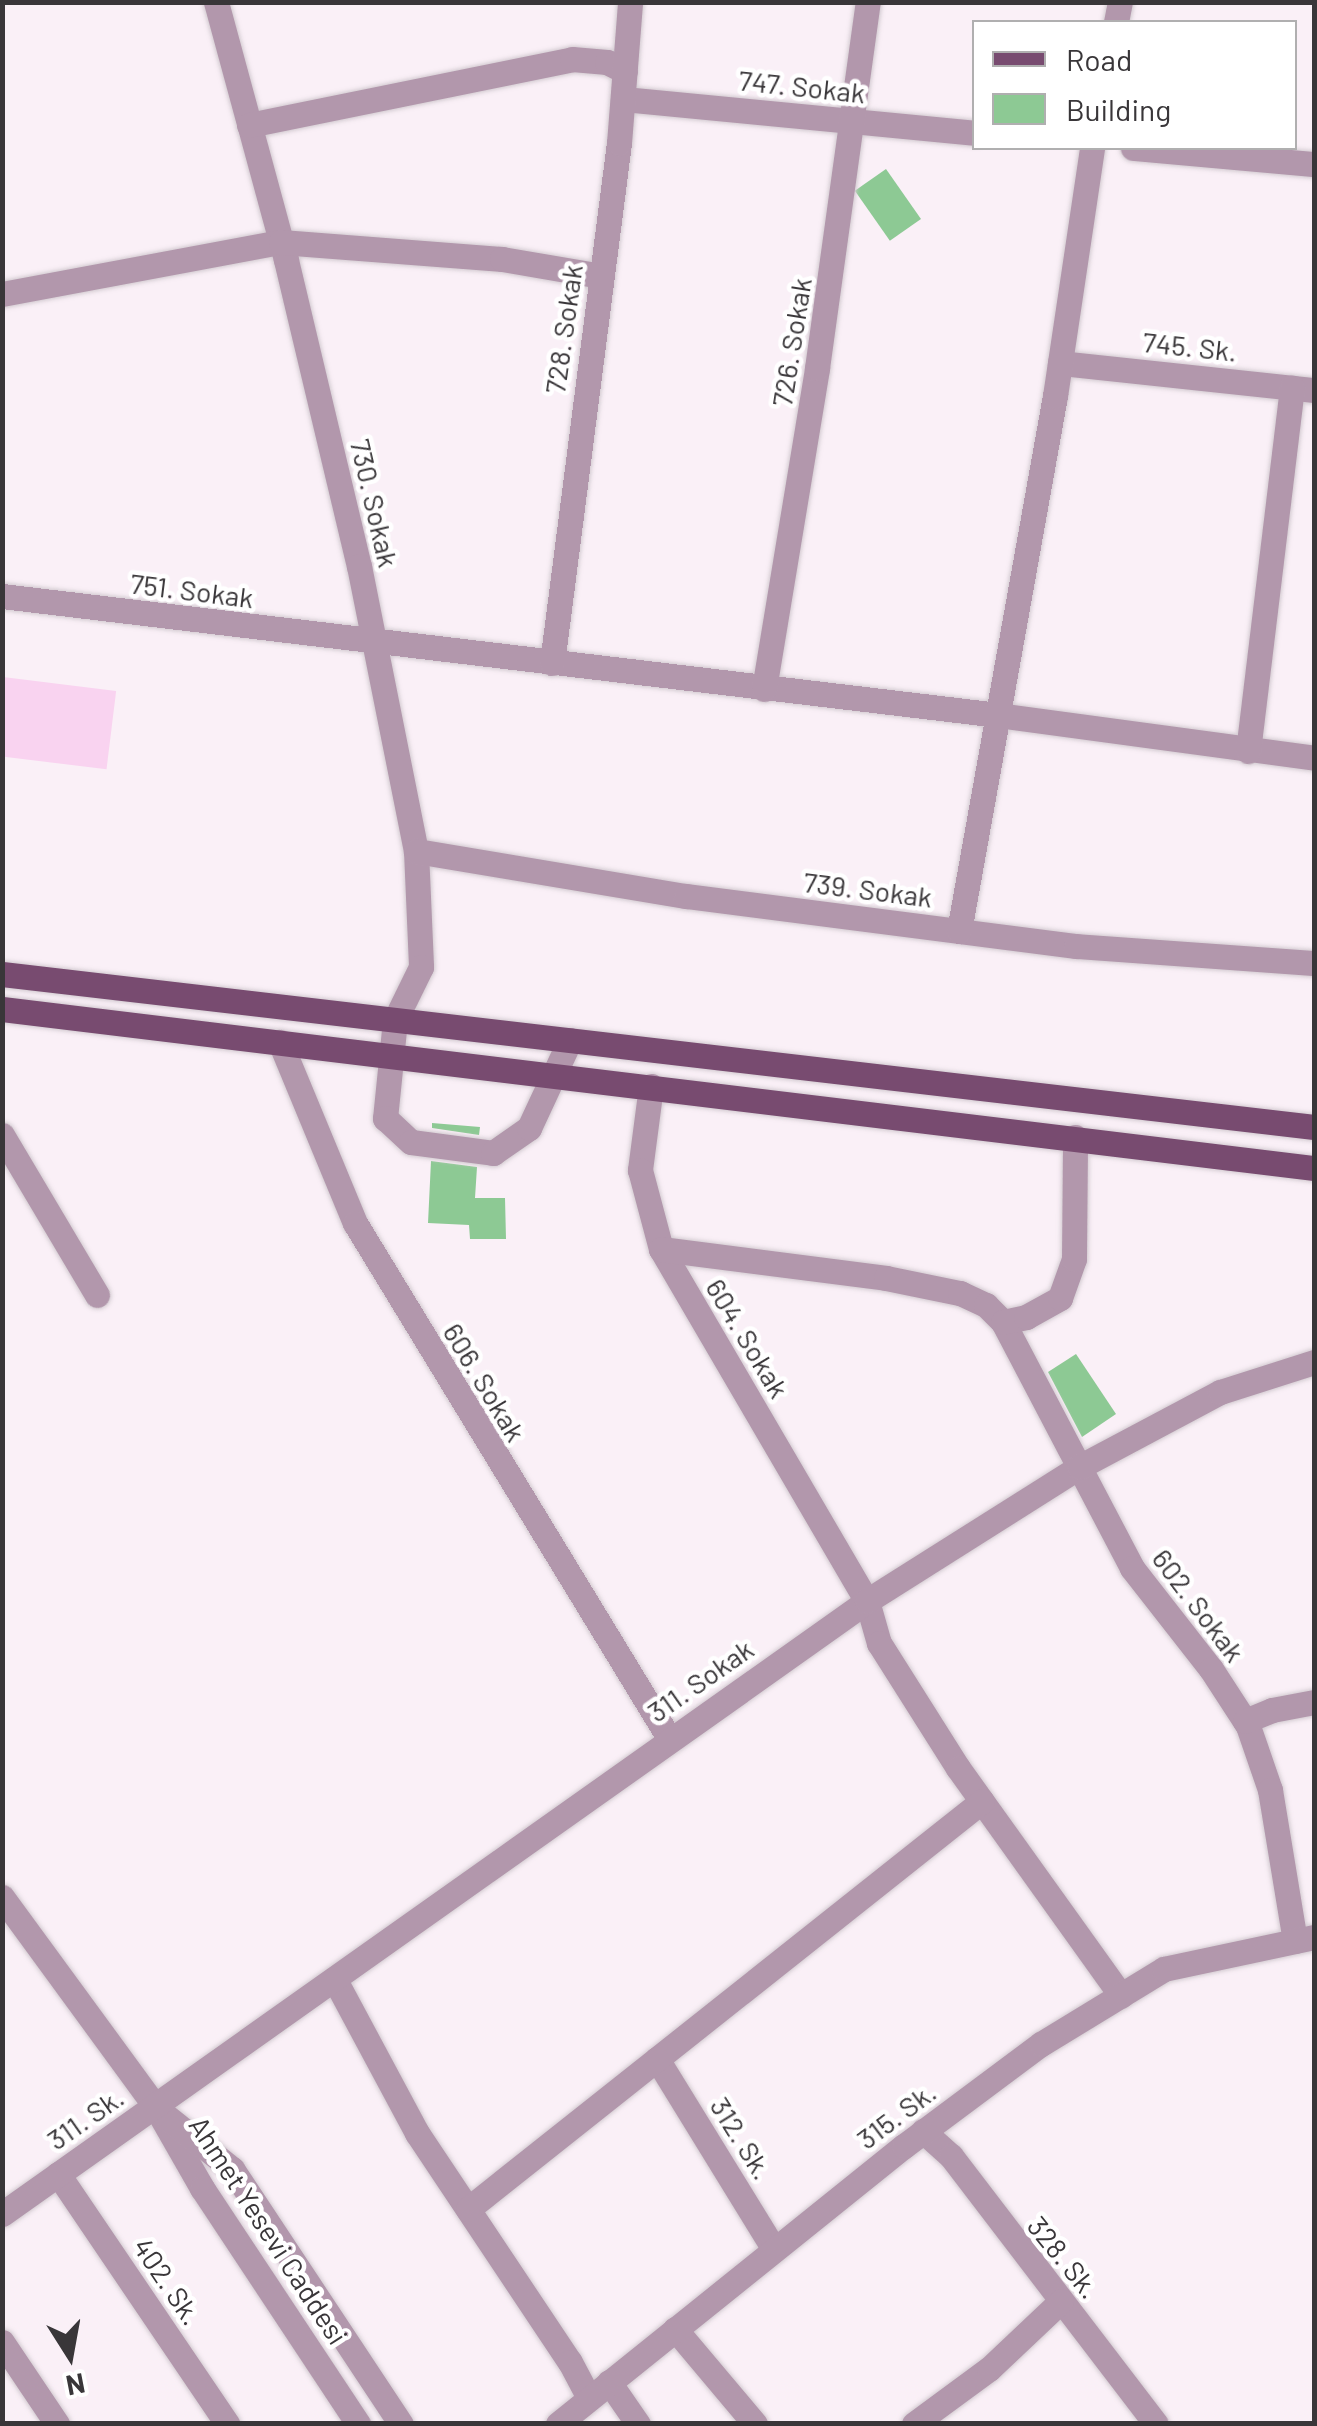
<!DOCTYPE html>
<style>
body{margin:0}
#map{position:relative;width:1317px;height:2426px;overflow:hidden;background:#faf0f7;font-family:Barlow,sans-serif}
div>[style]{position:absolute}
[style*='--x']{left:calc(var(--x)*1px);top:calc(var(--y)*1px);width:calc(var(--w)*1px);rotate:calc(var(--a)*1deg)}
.green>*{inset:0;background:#f9d3f0;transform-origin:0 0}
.building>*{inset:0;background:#8dc994;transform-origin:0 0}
.roads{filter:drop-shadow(0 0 2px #d3cbd1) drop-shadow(0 0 2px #d3cbd1)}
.minor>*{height:25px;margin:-12.5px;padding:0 12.5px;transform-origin:12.5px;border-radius:12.5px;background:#b297ac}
.major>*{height:25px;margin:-12.5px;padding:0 12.5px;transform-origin:12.5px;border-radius:12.5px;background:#784b70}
span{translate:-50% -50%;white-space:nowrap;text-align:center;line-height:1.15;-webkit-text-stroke:9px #fff;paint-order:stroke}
.street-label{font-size:28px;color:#393639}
.frame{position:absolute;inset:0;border:5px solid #393639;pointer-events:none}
.legend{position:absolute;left:972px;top:20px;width:325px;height:130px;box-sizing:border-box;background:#fff;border:2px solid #b0afb0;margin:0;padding:12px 18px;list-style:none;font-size:30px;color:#393639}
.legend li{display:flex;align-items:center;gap:20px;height:50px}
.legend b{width:50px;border:2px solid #b0afb0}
.north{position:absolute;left:20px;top:2306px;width:100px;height:100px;-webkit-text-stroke:8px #fff;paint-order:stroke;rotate:169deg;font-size:28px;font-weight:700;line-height:40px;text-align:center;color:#393639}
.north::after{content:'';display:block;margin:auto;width:35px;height:45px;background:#393639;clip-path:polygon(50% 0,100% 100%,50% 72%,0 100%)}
</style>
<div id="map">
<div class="green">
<div style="left:3px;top:677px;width:114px;height:79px;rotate:7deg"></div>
</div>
<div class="building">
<div style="left:886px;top:169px;width:61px;height:38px;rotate:55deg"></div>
<div style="clip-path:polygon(432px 1123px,480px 1127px,479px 1135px,432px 1128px)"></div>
<div style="clip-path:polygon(431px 1161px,477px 1167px,475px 1198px,505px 1198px,506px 1239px,470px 1239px,469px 1225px,428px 1223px)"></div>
<div style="clip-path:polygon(1076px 1354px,1116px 1414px,1082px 1437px,1048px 1372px)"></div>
</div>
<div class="roads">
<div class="minor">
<div style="--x:216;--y:2;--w:267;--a:74.8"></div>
<div style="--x:286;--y:260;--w:315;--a:76.6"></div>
<div style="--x:359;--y:566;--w:291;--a:78.7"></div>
<div style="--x:416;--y:851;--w:116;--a:87.5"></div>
<div style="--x:421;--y:967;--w:59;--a:116.1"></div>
<div style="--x:395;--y:1020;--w:99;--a:95.8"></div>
<div style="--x:385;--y:1118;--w:35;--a:43"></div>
<div style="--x:411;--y:1142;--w:83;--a:7.6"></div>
<div style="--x:493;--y:1153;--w:44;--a:-34.8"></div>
<div style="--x:529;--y:1128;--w:97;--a:-65"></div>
<div style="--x:1116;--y:22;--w:20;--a:-79"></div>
<div style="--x:623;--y:99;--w:353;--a:5.5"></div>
<div style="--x:249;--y:125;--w:330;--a:-11.5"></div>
<div style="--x:572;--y:59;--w:35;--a:5"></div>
<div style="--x:607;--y:62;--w:20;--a:27"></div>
<div style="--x:1133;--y:148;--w:182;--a:5.1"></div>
<div style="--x:2;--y:294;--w:284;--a:-10.6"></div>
<div style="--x:281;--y:242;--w:222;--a:4.4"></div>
<div style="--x:502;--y:259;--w:100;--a:9.7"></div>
<div style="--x:1060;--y:363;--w:255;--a:6.1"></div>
<div style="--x:2;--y:596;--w:1003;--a:6.81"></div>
<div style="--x:998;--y:715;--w:319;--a:7.7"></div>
<div style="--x:552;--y:663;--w:524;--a:-82.66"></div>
<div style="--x:619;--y:143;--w:141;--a:-85.5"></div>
<div style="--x:764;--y:689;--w:325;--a:-80.6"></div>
<div style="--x:817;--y:368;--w:370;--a:-82.1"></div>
<div style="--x:1248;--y:751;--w:366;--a:-83.1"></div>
<div style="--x:416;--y:851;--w:274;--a:9.5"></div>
<div style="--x:686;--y:896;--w:393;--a:7.3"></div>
<div style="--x:1076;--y:946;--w:239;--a:4.1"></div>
<div style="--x:959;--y:931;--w:544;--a:-79.83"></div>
<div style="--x:1055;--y:396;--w:251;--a:-81.5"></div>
<div style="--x:280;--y:1042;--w:196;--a:67.5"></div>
<div style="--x:355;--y:1223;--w:603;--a:58.63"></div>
<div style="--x:651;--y:1086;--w:85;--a:97.5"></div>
<div style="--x:640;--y:1170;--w:82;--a:75.1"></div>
<div style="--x:661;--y:1249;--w:408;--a:59.7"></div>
<div style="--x:867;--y:1601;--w:44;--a:74.1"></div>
<div style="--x:879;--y:1643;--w:148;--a:57.7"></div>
<div style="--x:958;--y:1768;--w:280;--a:54.4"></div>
<div style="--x:2;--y:1135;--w:186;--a:59.3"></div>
<div style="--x:661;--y:1249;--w:227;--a:7.3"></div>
<div style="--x:886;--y:1278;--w:76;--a:11.5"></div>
<div style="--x:960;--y:1293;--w:29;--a:25"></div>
<div style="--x:986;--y:1305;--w:24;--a:45"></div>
<div style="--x:1003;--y:1322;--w:278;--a:62.3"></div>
<div style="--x:1132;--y:1568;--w:128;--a:52"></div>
<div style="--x:1211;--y:1669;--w:68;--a:57"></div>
<div style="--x:1248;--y:1726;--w:68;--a:71"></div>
<div style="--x:1270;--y:1790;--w:153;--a:80.6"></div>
<div style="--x:1003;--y:1322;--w:24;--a:-12"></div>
<div style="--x:1026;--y:1317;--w:39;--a:-29"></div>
<div style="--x:1060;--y:1298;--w:41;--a:-70.3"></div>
<div style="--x:1074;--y:1259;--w:122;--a:-89.5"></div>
<div style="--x:1245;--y:1721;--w:29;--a:-22"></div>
<div style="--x:1272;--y:1710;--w:43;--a:-10.8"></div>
<div style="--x:2;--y:1897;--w:259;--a:53.8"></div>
<div style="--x:155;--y:2106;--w:95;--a:60.2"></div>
<div style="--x:202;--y:2188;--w:283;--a:56.5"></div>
<div style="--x:335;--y:1980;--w:174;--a:61.8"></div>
<div style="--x:417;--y:2133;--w:275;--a:56.3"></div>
<div style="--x:570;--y:2362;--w:41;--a:62.2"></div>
<div style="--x:657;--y:2059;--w:223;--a:58.4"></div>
<div style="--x:166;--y:2116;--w:85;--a:38.8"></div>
<div style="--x:232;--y:2169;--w:306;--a:56.5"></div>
<div style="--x:923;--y:2131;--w:38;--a:42"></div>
<div style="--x:951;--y:2156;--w:337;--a:52.6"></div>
<div style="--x:58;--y:2174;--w:302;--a:55.9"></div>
<div style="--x:468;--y:2209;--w:656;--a:-38.44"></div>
<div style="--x:2;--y:2214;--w:1060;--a:-35.32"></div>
<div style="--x:867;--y:1601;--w:251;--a:-32.3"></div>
<div style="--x:1079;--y:1467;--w:160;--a:-28"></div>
<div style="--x:1220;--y:1392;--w:99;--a:-17.7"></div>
<div style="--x:675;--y:2329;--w:124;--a:49.9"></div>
<div style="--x:2;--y:2342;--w:99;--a:56.1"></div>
<div style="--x:609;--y:2382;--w:51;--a:55.4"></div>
<div style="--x:558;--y:2424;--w:444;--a:-38.8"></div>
<div style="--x:904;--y:2146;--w:171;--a:-36.7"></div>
<div style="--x:1041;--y:2044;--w:144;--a:-31.4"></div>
<div style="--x:1164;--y:1969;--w:153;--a:-12"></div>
<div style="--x:914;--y:2424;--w:93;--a:-36.3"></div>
<div style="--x:989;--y:2369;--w:99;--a:-43.4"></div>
</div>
<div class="major">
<div style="--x:2;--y:974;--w:1321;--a:6.65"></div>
<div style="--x:2;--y:1009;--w:1322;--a:6.91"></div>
</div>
</div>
<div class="street-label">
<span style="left:802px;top:86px;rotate:6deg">747. Sokak</span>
<span style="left:563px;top:329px;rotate:-82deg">728. Sokak</span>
<span style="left:791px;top:342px;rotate:-81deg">726. Sokak</span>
<span style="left:1190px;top:346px;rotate:6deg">745. Sk.</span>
<span style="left:375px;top:503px;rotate:77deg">730. Sokak</span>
<span style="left:192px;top:590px;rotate:7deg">751. Sokak</span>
<span style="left:868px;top:889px;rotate:7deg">739. Sokak</span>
<span style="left:748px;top:1338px;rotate:59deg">604. Sokak</span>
<span style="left:485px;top:1382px;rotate:59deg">606. Sokak</span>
<span style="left:1199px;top:1605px;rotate:53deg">602. Sokak</span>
<span style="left:700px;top:1680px;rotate:-35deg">311. Sokak</span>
<span style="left:896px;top:2115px;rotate:-37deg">315. Sk.</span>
<span style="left:85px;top:2118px;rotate:-35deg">311. Sk.</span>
<span style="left:742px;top:2138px;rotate:58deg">312. Sk.</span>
<span style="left:269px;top:2230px;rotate:57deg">Ahmet Yesevi Caddesi</span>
<span style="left:1064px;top:2257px;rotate:51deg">328. Sk.</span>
<span style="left:168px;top:2281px;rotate:56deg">402. Sk.</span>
</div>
<div class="frame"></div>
<ul class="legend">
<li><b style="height:12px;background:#784b70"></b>Road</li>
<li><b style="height:28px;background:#8dc994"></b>Building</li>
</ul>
<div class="north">N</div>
</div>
